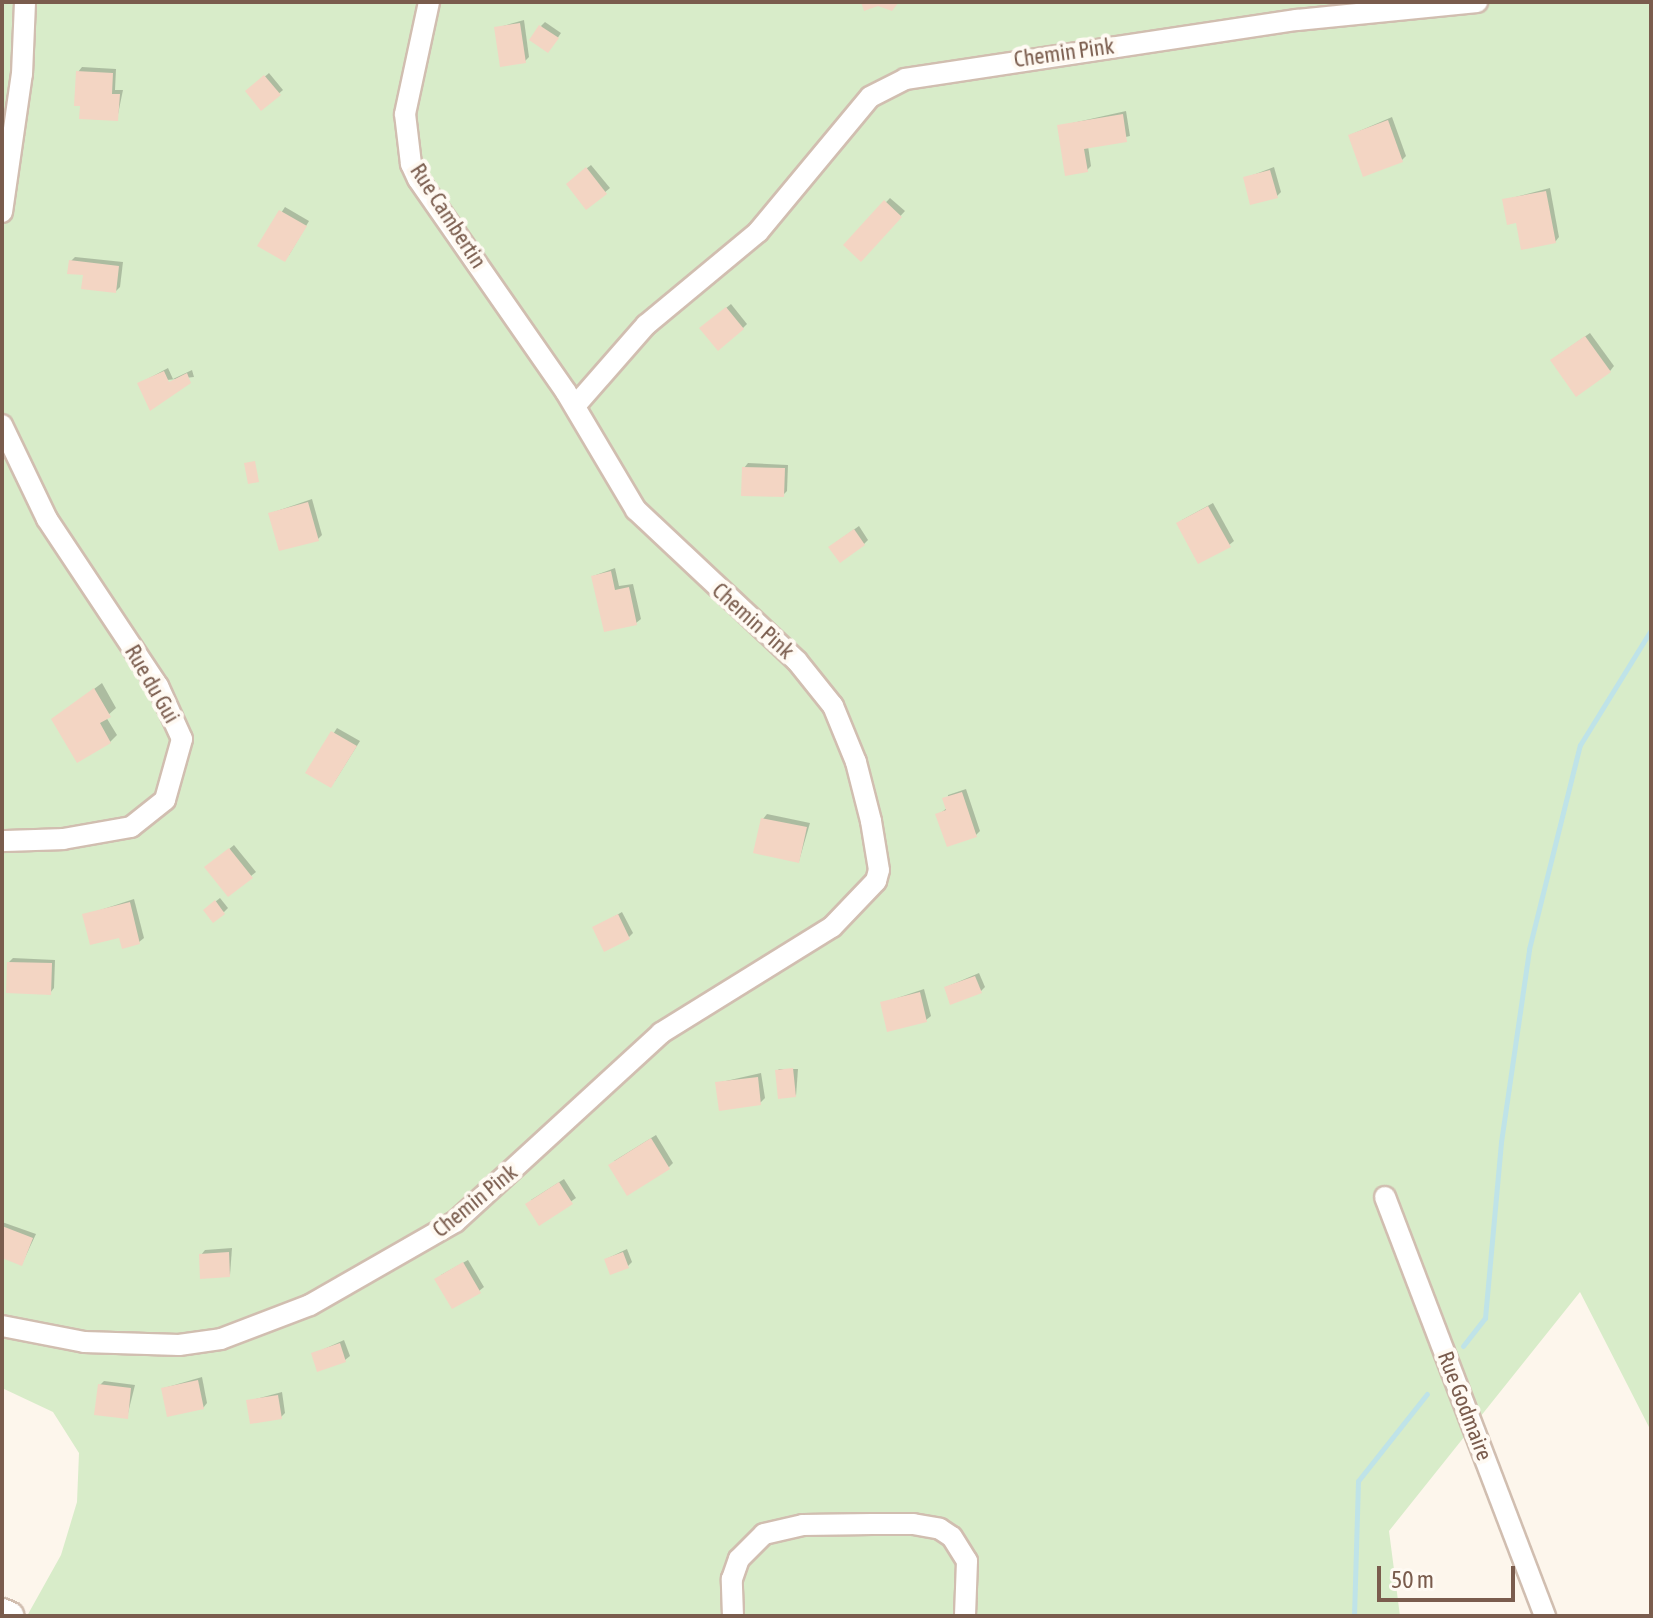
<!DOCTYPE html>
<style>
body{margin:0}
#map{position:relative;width:1653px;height:1618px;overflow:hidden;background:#fdf6ec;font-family:"Asap Condensed",sans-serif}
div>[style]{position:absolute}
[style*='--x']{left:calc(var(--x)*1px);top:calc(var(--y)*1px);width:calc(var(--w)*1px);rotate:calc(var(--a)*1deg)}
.green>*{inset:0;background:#d8ecc9}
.shadow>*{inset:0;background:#0003}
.stream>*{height:5px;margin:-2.5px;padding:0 2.5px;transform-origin:2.5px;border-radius:2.5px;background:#bfe3e8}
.building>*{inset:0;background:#f3d5c3}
.roads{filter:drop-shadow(2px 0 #d1beb0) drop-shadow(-2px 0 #d1beb0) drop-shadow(0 2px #d1beb0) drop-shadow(0 -2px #d1beb0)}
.street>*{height:20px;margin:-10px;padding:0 10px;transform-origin:10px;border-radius:10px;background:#fff}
.secondary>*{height:28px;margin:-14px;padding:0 14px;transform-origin:14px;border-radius:14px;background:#fff}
span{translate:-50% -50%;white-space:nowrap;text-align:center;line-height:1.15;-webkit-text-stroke:8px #fffaf3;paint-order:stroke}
.street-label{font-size:22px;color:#7a5c4d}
.frame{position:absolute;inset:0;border:4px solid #7a5c4d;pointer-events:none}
.scale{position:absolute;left:1377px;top:1566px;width:138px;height:36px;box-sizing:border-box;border:4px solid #7a5c4d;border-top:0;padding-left:10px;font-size:24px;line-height:28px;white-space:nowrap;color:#7a5c4d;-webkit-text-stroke:6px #fffaf3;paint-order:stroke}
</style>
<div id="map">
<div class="green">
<div style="clip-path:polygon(2px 2px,1651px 2px,1651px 1431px,1580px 1292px,1389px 1531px,1400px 1616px,27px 1616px,61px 1555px,77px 1502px,79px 1453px,53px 1412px,2px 1388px)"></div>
</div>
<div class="shadow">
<div style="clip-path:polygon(524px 20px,529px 57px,525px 61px,496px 28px)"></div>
<div style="clip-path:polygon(545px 22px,561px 33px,552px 46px,541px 26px)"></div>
<div style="clip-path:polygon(82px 67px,116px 69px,115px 90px,123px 90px,117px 119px,78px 72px)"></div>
<div style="clip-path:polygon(269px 73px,283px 90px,262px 108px,247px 92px)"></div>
<div style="clip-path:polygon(1126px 111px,1130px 136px,1088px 146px,1091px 166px,1087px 170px,1059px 126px)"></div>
<div style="clip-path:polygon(1392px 117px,1406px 156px,1402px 160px,1350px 135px)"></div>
<div style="clip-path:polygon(591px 165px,610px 188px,587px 207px,572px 180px)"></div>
<div style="clip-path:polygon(1274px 167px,1281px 192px,1277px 196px,1245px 178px)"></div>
<div style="clip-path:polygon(1550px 188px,1559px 237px,1555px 242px,1517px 221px,1504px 200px)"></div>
<div style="clip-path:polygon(890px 198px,905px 211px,861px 259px,846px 245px)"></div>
<div style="clip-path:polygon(285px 207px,309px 221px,289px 255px,260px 245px)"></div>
<div style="clip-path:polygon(75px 257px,123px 262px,120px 287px,116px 291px,85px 274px,71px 261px)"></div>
<div style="clip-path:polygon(731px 304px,747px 324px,743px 328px,706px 324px)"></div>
<div style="clip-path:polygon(1590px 333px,1614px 366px,1610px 371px,1557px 356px)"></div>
<div style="clip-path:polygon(168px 368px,173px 379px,192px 370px,194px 377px,140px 383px)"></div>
<div style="clip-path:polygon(748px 463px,788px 465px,787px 491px,783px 495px,744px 468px)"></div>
<div style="clip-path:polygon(312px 499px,322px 535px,318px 539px,271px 513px)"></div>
<div style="clip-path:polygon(1213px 503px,1234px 541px,1229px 545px,1182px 520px)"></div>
<div style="clip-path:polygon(859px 526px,868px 540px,864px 544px,835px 543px)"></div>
<div style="clip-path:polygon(615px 568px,619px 586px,633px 584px,641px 619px,636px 623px,593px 576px)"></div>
<div style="clip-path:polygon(102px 683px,116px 708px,106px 717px,117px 735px,110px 742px,54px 719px)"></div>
<div style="clip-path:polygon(337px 728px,360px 741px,335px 781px,308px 773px)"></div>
<div style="clip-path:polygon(966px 789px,980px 831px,976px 835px,938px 815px,947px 808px,948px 795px)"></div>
<div style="clip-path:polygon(767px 814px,810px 823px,799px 861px,763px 819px)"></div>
<div style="clip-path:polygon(234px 845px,256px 872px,251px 876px,211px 864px)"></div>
<div style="clip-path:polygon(220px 898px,228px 908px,224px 912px,210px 906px)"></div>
<div style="clip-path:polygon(134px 899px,144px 938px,139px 942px,85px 915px)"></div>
<div style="clip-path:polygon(622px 912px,633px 933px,629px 937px,594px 928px)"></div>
<div style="clip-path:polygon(13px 958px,55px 960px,54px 988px,50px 993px,8px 963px)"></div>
<div style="clip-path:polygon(979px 973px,985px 987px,981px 991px,946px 987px)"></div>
<div style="clip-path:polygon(924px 989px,931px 1016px,926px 1020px,882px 1003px)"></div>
<div style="clip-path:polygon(779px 1069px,798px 1069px,796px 1096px,777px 1071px)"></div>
<div style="clip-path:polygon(761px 1073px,765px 1098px,760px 1103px,717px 1083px)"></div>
<div style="clip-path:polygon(656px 1135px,673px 1163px,669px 1167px,614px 1161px)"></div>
<div style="clip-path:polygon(564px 1179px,576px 1198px,540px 1223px,531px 1200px)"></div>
<div style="clip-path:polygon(2px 1222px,36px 1234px,22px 1264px,2px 1256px)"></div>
<div style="clip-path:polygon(232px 1248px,230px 1275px,201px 1255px,205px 1250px)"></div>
<div style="clip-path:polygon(627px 1249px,632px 1262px,627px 1267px,606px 1259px)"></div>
<div style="clip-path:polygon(468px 1260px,484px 1287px,479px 1291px,441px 1275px)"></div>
<div style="clip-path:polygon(344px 1340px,350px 1356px,345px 1360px,313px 1354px)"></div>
<div style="clip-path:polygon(202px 1377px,207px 1403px,203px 1408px,164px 1388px)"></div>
<div style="clip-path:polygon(104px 1381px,135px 1385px,127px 1417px,100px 1385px)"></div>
<div style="clip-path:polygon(282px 1392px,285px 1413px,281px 1417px,248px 1401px)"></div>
</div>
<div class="stream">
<div style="--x:1463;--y:1346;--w:36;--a:-52"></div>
<div style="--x:1485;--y:1318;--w:177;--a:-84.8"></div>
<div style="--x:1501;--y:1142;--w:195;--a:-81.7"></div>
<div style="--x:1529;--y:949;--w:210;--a:-76"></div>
<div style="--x:1580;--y:745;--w:135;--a:-58.3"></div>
<div style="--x:1354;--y:1616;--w:135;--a:-88.3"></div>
<div style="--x:1358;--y:1481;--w:111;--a:-51.6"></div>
</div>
<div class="building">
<div style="clip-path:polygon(861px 2px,899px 2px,892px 11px,878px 6px,864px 11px)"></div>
<div style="clip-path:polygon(520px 23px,526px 63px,500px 67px,494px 27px)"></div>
<div style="clip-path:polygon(539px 25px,559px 38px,548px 53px,529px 40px)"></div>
<div style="clip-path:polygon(76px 71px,113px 73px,112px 94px,120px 94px,118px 121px,79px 119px,80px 106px,74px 106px)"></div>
<div style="clip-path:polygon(264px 75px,281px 95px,261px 111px,245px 91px)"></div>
<div style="clip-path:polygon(1123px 114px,1127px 142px,1084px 149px,1088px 172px,1065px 176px,1057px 125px)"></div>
<div style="clip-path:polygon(1388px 120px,1403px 162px,1363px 177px,1348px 135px)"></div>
<div style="clip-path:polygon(586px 167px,607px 194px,586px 210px,566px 184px)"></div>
<div style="clip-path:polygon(1270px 170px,1278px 198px,1250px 205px,1243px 177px)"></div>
<div style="clip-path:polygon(1546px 191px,1556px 243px,1521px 250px,1516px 223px,1507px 225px,1502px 199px)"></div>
<div style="clip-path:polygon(884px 200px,902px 217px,861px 262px,843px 245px)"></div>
<div style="clip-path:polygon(279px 210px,307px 226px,285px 262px,257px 246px)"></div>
<div style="clip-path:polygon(69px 260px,119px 266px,116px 293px,81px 289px,83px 275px,67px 274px)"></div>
<div style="clip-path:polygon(726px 307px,744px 329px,718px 351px,699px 328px)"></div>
<div style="clip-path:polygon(1585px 336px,1611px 372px,1576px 397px,1550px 360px)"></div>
<div style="clip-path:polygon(164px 371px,169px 382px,187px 373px,191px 383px,150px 411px,137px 383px)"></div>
<div style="clip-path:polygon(255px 461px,259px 482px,248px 484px,244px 463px)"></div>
<div style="clip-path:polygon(742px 467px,785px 468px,784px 497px,741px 496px)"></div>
<div style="clip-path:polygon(308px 502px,319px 541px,279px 551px,268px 513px)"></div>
<div style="clip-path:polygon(1208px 506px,1231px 547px,1198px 564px,1176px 523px)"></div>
<div style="clip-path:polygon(854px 529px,865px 545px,840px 563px,828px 547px)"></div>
<div style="clip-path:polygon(611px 571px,615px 590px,629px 587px,637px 625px,604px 632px,591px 576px)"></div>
<div style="clip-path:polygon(94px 688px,111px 717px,100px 723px,111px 743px,77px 763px,51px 719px)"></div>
<div style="clip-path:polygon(331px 731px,357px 746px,331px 788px,305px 773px)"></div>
<div style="clip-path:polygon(962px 792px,977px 837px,947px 847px,935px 814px,946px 810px,942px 798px)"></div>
<div style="clip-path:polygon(761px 818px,807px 827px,799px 863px,753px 853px)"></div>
<div style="clip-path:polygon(229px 848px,253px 878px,228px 897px,204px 867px)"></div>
<div style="clip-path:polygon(215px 900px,225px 914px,213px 923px,203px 910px)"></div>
<div style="clip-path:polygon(130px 902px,140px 944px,122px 949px,119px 938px,90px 945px,82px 914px)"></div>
<div style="clip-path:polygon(618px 914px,630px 939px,604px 952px,592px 927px)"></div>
<div style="clip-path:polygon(7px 962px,52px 963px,51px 995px,6px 993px)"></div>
<div style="clip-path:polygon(975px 976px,982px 993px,950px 1005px,944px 987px)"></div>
<div style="clip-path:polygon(920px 992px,927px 1022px,887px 1032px,880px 1002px)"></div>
<div style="clip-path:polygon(793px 1068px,796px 1097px,778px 1099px,775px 1070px)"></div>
<div style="clip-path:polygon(758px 1077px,761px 1105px,719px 1111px,715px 1082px)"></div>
<div style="clip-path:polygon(651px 1138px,670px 1169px,627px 1196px,608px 1165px)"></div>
<div style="clip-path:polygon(559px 1182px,573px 1204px,539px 1226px,525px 1204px)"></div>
<div style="clip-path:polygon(2px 1226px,33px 1238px,22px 1266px,2px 1258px)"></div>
<div style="clip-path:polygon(229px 1252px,230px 1277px,200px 1279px,199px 1254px)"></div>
<div style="clip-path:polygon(623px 1252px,629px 1268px,610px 1275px,604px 1259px)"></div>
<div style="clip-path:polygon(463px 1262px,481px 1293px,452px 1309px,434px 1279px)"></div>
<div style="clip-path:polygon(340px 1343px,346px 1362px,317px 1372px,311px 1353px)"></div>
<div style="clip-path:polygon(198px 1380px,204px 1409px,167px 1417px,161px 1388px)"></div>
<div style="clip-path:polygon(98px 1384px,131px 1388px,128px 1419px,94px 1415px)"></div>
<div style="clip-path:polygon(278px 1395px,282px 1419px,250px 1424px,246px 1400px)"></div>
</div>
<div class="roads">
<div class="street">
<div style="--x:2;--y:212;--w:139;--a:-81.8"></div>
<div style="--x:22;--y:74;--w:72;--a:-87.6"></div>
<div style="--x:575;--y:406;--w:108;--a:-48.8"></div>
<div style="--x:646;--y:325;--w:146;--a:-39.7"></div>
<div style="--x:758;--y:232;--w:175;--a:-50.3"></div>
<div style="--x:870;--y:97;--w:39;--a:-27"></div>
<div style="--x:905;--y:79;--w:396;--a:-8.6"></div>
<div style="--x:1297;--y:20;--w:181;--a:-5.7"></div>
<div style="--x:2;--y:425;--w:104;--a:64.4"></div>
<div style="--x:47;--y:519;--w:201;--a:56.4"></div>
<div style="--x:158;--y:686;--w:58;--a:65.6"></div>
<div style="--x:182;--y:739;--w:63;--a:105.6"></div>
<div style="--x:165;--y:800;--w:43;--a:141.5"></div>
<div style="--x:131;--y:827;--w:69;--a:170"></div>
<div style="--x:63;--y:839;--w:61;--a:178.1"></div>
<div style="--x:1385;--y:1197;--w:449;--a:69.1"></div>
<div style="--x:2;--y:1326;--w:84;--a:11"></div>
<div style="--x:84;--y:1342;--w:95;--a:1.8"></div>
<div style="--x:179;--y:1345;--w:42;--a:-8.1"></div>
<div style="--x:221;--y:1339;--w:95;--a:-20.9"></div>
<div style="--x:310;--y:1305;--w:167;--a:-29.8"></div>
<div style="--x:455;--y:1222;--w:280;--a:-42.5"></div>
<div style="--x:661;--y:1033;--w:201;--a:-31.8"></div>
<div style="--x:832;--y:927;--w:64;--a:-46.3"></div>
<div style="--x:876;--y:881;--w:11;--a:-75"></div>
<div style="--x:879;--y:870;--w:50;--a:-99.3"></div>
<div style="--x:871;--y:821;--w:61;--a:-104.3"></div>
<div style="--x:856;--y:762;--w:61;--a:-112.3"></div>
<div style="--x:833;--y:706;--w:58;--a:-128.7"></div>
<div style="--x:797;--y:661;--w:221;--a:-136.8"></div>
<div style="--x:636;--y:510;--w:137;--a:-120.7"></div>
<div style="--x:566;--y:392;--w:259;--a:-124.8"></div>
<div style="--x:418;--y:179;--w:17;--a:-115"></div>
<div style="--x:411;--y:164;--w:50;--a:-96.8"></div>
<div style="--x:405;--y:114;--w:115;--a:-77.9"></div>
<div style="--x:733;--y:1616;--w:37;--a:-92"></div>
<div style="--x:732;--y:1579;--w:21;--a:-71"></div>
<div style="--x:739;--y:1559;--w:35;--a:-45"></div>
<div style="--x:764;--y:1534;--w:40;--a:-13"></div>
<div style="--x:803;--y:1525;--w:69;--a:-0.8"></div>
<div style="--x:872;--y:1524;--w:41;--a:0"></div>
<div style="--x:913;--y:1524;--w:27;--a:10"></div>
<div style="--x:940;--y:1529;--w:14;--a:34"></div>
<div style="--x:952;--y:1537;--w:28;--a:58"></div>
<div style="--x:967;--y:1561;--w:55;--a:92.1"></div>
</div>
<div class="secondary">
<div style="--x:2;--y:1613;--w:8;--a:23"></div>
</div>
</div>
<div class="street-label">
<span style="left:1064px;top:53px;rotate:-8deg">Chemin Pink</span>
<span style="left:448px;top:216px;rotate:57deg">Rue Cambertin</span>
<span style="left:753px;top:621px;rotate:42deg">Chemin Pink</span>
<span style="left:152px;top:684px;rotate:60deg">Rue du Gui</span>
<span style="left:475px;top:1201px;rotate:-39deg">Chemin Pink</span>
<span style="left:1465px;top:1406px;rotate:69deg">Rue Godmaire</span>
</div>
<div class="frame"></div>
<div class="scale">50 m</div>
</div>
